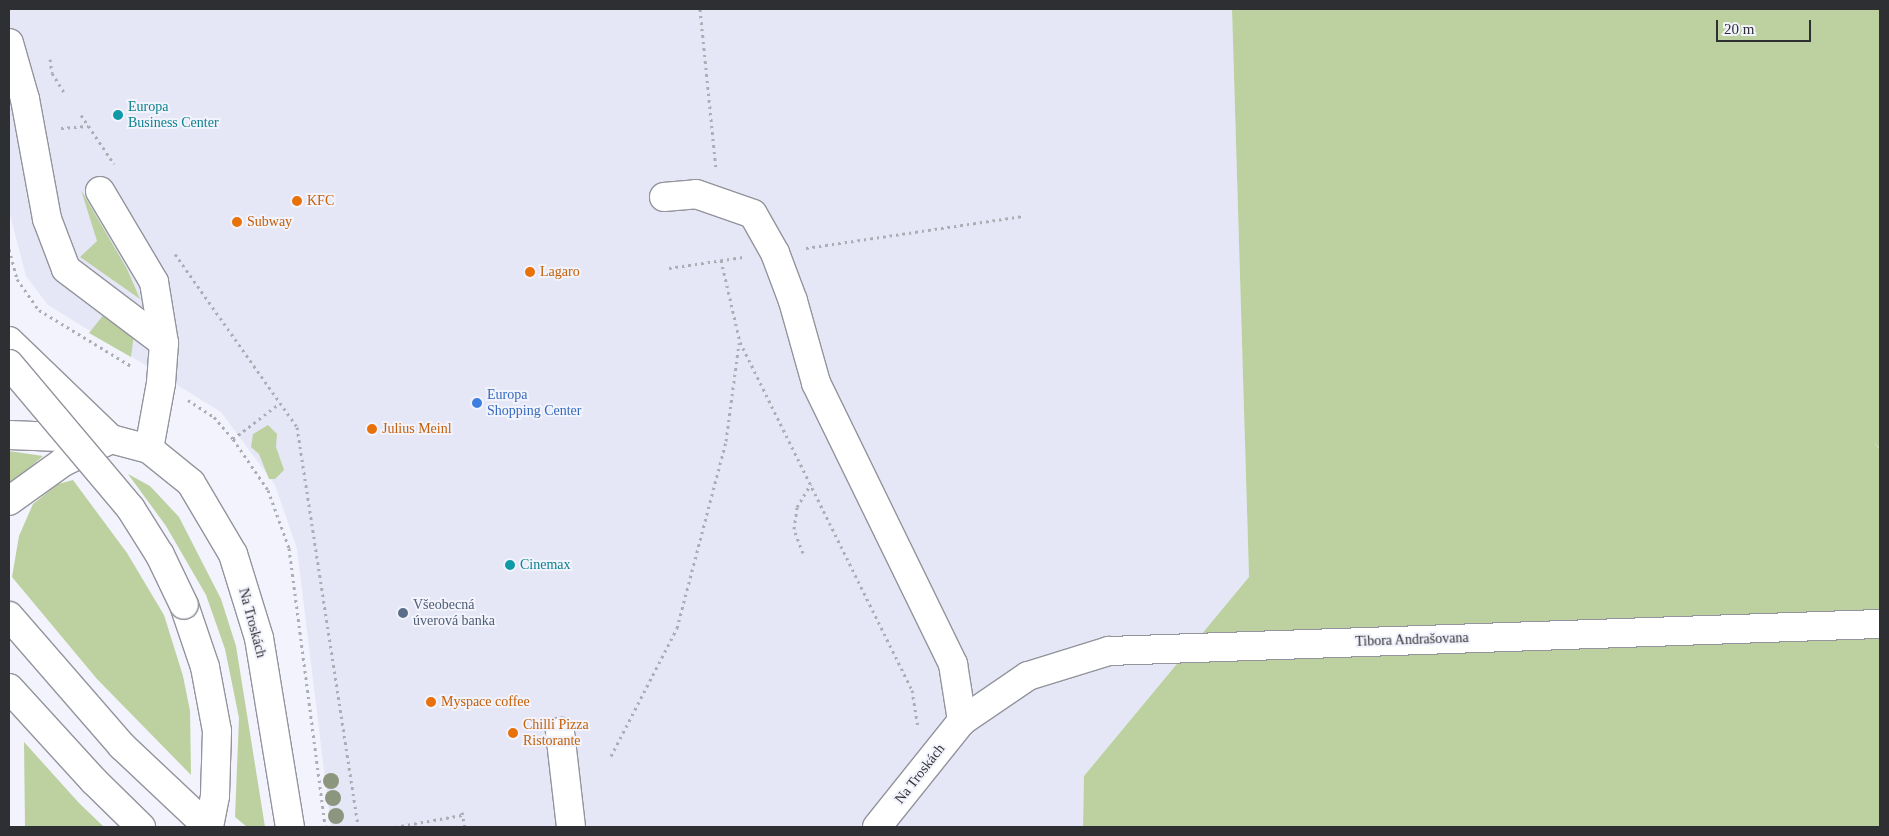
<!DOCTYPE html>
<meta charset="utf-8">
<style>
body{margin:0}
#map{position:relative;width:1889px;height:836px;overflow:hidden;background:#f2f3fc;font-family:"Times New Roman",serif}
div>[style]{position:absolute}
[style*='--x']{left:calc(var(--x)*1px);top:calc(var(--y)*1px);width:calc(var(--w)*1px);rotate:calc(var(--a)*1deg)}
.built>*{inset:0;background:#e5e7f7}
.green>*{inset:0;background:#bcd19f}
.path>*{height:3px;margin-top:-1.5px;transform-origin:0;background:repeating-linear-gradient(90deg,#adaeb5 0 2.5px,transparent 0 6.5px)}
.roads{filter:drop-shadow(1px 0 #93949c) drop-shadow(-1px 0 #93949c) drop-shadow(0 1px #93949c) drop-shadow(0 -1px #93949c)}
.minor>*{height:28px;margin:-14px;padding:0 14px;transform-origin:14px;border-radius:14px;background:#fff}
.highway>*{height:28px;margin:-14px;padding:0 14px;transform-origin:14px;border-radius:14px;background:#fff}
.bridges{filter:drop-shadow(1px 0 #93949c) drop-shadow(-1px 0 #93949c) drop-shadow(0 1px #93949c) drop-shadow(0 -1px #93949c)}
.highway-bridge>*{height:28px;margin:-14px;padding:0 14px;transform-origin:14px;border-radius:14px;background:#fff}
.trees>*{width:16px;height:16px;margin:-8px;border-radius:50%;background:#8c967e}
.dots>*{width:14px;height:14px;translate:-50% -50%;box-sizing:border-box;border:2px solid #f2f3fc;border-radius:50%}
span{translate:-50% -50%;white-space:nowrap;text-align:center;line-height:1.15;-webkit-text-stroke:4px #f2f3fc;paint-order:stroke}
.culture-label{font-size:14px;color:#0d838f}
.left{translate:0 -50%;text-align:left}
.food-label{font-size:14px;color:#c56008}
.shop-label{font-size:14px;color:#366cbe}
.service-label{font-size:14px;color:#4e5e75}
.street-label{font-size:14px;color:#2e2f32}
.frame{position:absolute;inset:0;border:10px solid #2e2f32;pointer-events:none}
.scale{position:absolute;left:1716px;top:20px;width:95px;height:22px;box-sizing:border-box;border:2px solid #2e2f32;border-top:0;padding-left:6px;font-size:15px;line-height:18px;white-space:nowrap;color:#2e2f32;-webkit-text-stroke:4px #f2f3fc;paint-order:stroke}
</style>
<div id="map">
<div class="built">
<div style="clip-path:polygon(9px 9px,1232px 9px,1249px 577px,1084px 776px,1083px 827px,331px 827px,297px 549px,275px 485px,221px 412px,48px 305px,26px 276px,9px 211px)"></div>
</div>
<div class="green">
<div style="clip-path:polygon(1232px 9px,1880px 9px,1880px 449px,1873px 441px,1880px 450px,1880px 827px,1083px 827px,1084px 776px,1249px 577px)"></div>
<div style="clip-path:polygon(81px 190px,127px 269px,140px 299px,80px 257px,97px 241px)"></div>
<div style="clip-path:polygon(105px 313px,134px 334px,131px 357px,89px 333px)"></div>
<div style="clip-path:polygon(268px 425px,277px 434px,276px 447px,284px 470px,275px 479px,269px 479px,259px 454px,251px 447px,253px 434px)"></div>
<div style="clip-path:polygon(9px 451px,43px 456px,9px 486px)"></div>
<div style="clip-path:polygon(128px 474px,150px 486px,179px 517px,221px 599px,236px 646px,265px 827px,247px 827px,235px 817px,239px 718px,225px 649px,206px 595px,166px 526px)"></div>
<div style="clip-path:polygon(73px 480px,127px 553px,164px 615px,183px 676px,190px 711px,191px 775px,97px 679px,12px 577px,19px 536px,33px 504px,58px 484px)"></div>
<div style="clip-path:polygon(24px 742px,79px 803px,104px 827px,25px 827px)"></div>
</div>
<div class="path">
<div style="--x:700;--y:9;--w:162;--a:84.3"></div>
<div style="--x:50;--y:59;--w:14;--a:82"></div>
<div style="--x:52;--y:73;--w:22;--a:58"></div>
<div style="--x:81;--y:115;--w:59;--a:56"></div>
<div style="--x:61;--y:128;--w:27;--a:-4"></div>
<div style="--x:806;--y:248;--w:219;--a:-8.4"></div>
<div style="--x:9;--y:249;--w:31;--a:75"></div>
<div style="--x:17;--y:279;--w:38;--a:55"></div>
<div style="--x:39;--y:310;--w:108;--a:31.3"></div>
<div style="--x:175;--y:254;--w:212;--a:54.8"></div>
<div style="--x:297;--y:427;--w:405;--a:81.3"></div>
<div style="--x:721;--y:260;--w:84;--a:77"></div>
<div style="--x:740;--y:342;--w:388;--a:63.7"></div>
<div style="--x:912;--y:690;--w:36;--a:81"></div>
<div style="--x:669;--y:268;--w:75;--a:-8.5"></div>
<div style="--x:188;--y:400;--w:31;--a:33"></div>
<div style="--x:214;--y:417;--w:29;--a:49"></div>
<div style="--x:233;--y:439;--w:62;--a:55.5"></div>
<div style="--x:268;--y:490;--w:62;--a:70.1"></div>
<div style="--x:289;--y:548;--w:281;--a:82.6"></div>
<div style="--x:233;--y:439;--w:59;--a:-37.5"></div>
<div style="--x:803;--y:553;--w:26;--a:-111"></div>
<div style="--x:794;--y:529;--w:22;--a:-82"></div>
<div style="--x:797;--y:507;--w:27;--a:-59"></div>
<div style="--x:611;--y:756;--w:144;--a:-62.7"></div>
<div style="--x:677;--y:628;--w:193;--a:-75.3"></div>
<div style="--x:726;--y:441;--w:99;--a:-82.4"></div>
<div style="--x:462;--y:812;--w:15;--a:79"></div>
<div style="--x:395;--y:827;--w:68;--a:-10.2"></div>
</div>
<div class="roads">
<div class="minor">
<div style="--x:9;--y:43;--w:58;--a:74.1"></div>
<div style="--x:25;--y:99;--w:122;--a:79.6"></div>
<div style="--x:47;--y:219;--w:53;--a:69.2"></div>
<div style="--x:66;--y:269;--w:123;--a:37.1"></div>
<div style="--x:100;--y:191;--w:106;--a:59.3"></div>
<div style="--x:154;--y:282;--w:62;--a:80.7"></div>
<div style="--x:164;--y:343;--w:40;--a:94.3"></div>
<div style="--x:161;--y:383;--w:67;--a:100.3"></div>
<div style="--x:664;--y:197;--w:32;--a:-5"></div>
<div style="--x:696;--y:194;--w:60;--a:19.3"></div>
<div style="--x:753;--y:214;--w:45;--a:60.6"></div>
<div style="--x:775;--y:253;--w:51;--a:69.4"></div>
<div style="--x:793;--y:301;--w:85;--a:74.3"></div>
<div style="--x:816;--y:383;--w:313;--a:64"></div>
<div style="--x:953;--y:664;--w:58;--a:81"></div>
<div style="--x:9;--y:341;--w:141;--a:43.9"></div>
<div style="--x:9;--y:435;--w:102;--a:2.2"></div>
<div style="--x:111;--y:439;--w:39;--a:15"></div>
<div style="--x:149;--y:449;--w:54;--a:39"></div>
<div style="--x:191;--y:483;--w:82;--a:59.4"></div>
<div style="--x:233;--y:554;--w:88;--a:72.8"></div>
<div style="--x:259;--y:638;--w:192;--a:80.7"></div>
<div style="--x:9;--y:501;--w:67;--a:-35.8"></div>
<div style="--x:63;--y:462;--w:47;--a:-25.5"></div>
<div style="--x:560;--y:732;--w:96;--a:83.4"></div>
<div style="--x:877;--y:827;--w:136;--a:-51.3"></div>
<div style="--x:962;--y:721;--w:80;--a:-34.3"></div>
<div style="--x:1028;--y:676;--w:85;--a:-17.2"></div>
<div style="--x:1109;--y:651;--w:771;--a:-2.01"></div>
</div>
<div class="highway">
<div style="--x:184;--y:605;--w:65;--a:71.3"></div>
<div style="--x:205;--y:667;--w:65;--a:79.4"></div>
<div style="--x:217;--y:731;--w:65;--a:91.8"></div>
<div style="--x:215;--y:796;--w:32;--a:101"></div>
<div style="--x:9;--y:616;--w:172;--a:49"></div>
<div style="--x:122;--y:746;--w:118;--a:43.3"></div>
<div style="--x:9;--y:688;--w:126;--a:47.6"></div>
<div style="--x:94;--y:781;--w:66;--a:44.4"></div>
</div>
</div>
<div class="bridges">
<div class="highway-bridge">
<div style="--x:9;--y:364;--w:189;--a:49.9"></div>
<div style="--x:131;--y:509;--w:54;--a:57.8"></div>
<div style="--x:160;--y:555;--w:55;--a:64.4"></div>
</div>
</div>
<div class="trees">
<div style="left:331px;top:781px"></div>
<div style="left:333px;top:798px"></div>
<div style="left:336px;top:816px"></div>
</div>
<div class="dots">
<div style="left:118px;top:115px;background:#0f9aa8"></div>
<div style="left:297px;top:201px;background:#e8710a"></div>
<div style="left:237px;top:222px;background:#e8710a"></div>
<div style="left:530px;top:272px;background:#e8710a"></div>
<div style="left:477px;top:403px;background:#3f7fe0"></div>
<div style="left:372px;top:429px;background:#e8710a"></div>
<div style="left:510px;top:565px;background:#0f9aa8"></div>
<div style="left:403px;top:613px;background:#5c6f8a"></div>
<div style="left:431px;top:702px;background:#e8710a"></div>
<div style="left:513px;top:733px;background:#e8710a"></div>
</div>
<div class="culture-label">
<span class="left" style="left:128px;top:115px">Europa<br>Business Center</span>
<span class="left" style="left:520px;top:565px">Cinemax</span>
</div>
<div class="food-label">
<span class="left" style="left:307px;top:201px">KFC</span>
<span class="left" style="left:247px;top:222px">Subway</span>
<span class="left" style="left:540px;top:272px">Lagaro</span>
<span class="left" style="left:382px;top:429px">Julius Meinl</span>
<span class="left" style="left:441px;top:702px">Myspace coffee</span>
<span class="left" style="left:523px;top:733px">Chilli Pizza<br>Ristorante</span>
</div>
<div class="shop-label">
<span class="left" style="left:487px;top:403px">Europa<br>Shopping Center</span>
</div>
<div class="service-label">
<span class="left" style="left:413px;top:613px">Všeobecná<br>úverová banka</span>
</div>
<div class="street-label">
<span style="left:252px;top:623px;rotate:75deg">Na Troskách</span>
<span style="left:1412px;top:640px;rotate:-2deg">Tibora Andrašovana</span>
<span style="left:920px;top:774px;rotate:-52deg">Na Troskách</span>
</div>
<div class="frame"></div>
<div class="scale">20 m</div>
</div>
